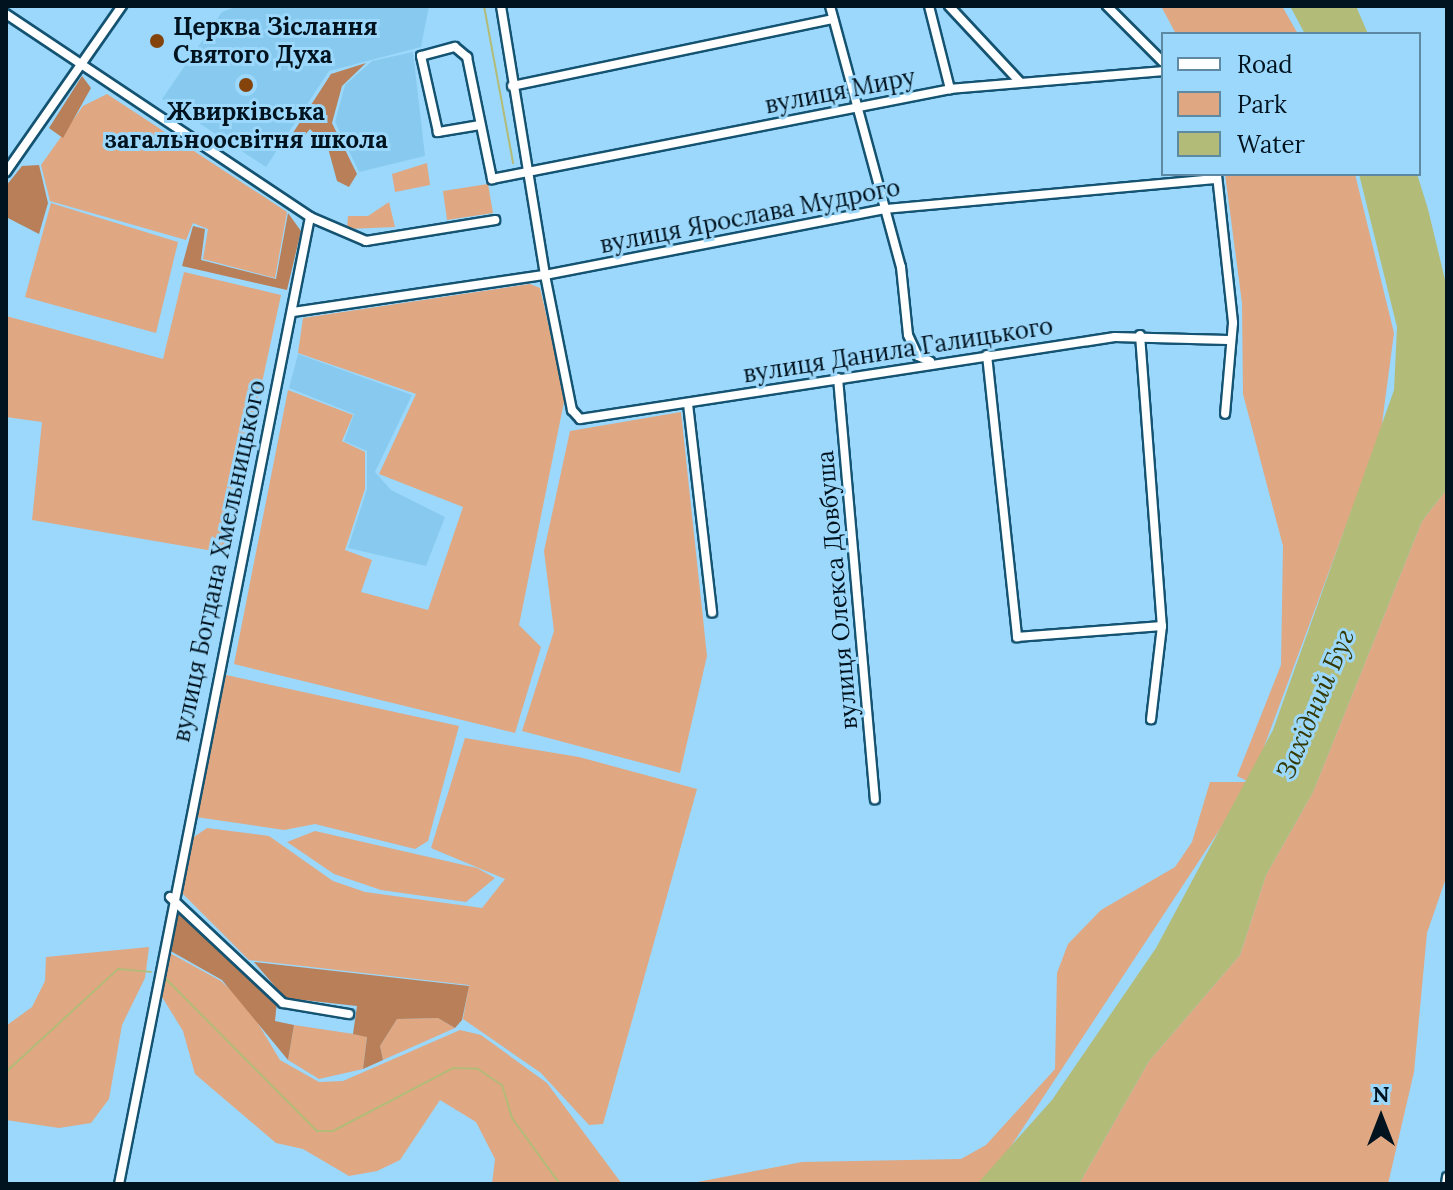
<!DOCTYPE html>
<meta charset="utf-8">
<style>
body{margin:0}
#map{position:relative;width:1453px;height:1190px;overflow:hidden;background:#9cd8fb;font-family:Lora,serif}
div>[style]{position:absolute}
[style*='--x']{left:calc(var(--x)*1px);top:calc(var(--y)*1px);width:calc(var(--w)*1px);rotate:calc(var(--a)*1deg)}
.built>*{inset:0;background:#88caef}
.green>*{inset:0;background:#dfa782}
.forest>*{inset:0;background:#b87f58}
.water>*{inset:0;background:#b3bb78}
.stream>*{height:2px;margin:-1px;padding:0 1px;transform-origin:1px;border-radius:1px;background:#b3bb78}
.roads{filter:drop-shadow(2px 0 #145371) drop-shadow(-2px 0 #145371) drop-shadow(0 2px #145371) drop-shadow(0 -2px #145371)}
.minor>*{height:8px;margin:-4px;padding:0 4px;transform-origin:4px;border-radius:4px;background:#fff}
.dots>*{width:22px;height:22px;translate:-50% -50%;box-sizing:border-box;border:4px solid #9cd8fb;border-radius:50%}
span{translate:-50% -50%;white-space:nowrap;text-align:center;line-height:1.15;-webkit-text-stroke:6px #9cd8fb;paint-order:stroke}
.poi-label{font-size:24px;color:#00131f;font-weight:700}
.left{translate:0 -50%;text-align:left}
.street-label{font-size:24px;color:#00131f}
.water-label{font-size:26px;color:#353903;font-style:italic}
.frame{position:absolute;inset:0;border:8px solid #00131f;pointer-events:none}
.legend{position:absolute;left:1161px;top:32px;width:260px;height:144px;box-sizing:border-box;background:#9cd8fb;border:2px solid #5e89a3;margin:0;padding:10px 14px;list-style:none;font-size:24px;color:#00131f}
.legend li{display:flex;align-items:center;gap:16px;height:40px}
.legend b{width:40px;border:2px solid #5e89a3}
.north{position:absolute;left:1341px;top:1078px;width:80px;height:80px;-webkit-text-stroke:6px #9cd8fb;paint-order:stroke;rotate:0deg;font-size:22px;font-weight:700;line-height:32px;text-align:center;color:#00131f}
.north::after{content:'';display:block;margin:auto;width:28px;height:36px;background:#00131f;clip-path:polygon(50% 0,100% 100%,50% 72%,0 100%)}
</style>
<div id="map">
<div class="built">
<div style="clip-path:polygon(238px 6px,429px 6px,421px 47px,329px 71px,266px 167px,162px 99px,222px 12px)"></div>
<div style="clip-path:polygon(413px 52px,425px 156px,359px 172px,335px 122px,345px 85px,372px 61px)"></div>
<div style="clip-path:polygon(298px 354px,412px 395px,375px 472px,391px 490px,445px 517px,426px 566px,348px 548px,367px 489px,367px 451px,344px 441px,354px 414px,289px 388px)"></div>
</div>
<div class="green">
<div style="clip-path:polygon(1161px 6px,1282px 6px,1298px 34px,1176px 34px)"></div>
<div style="clip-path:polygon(107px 94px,287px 212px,275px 278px,203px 259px,208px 229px,193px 223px,186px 240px,50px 201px,41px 165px,83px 106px)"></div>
<div style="clip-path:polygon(427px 163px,430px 185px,395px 192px,392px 174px)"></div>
<div style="clip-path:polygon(1225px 174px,1355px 174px,1394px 333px,1381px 431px,1251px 782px,986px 1184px,687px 1184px,802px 1162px,961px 1159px,986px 1145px,1055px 1069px,1057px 973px,1068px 944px,1101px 910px,1175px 867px,1192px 842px,1210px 782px,1249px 782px,1237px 776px,1281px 665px,1283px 546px,1243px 394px,1242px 303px)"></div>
<div style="clip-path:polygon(488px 184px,493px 213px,447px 220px,443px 191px)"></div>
<div style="clip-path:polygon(389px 202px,395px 227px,347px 229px,348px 216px,368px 216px)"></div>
<div style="clip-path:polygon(51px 203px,178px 242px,156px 333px,25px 297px)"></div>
<div style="clip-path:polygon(184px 272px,281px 295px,225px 553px,32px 520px,42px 422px,6px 417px,6px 316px,163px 359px)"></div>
<div style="clip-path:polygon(530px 284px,540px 288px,565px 397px,519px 625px,541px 647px,515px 733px,234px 664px,288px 390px,353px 415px,342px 441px,365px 452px,365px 489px,345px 550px,372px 560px,361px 592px,428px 610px,463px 507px,379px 474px,416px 394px,298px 353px,303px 318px)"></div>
<div style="clip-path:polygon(681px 412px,707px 656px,680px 773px,522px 731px,554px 631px,544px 551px,570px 431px)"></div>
<div style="clip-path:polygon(1447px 489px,1447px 875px,1427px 933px,1414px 1072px,1388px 1184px,1079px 1184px,1149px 1061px,1240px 955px,1266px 875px,1313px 792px,1422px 521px)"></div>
<div style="clip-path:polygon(226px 675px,459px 726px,428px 841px,415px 849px,315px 824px,284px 830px,196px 817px)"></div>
<div style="clip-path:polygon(465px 738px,579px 757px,697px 789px,603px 1124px,589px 1125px,541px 1073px,463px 1019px,469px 985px,249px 960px,180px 891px,188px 841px,207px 828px,269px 836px,333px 881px,365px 892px,482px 908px,505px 879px,431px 848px)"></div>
<div style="clip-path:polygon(315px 831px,477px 868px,495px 878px,466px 902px,381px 890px,334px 874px,287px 842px)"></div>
<div style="clip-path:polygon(149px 947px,145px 978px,122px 1025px,109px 1099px,91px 1123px,59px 1128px,6px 1120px,6px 1026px,32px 1007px,45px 981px,46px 957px)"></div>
<div style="clip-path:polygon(166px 951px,221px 981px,247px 1005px,280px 1060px,319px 1082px,343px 1081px,460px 1030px,481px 1035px,547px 1083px,622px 1184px,492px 1184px,495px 1159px,476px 1122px,440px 1100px,400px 1160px,377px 1171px,349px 1176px,303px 1149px,276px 1143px,195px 1074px,183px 1031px,159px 992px)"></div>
<div style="clip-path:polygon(438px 1018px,455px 1028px,383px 1060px,380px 1046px,397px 1019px)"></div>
<div style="clip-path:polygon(294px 1025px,367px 1036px,363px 1069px,319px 1079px,288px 1060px)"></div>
</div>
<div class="forest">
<div style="clip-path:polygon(366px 63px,342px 86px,332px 123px,357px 174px,349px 187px,337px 181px,328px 148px,310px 129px,299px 142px,289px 139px,331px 74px)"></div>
<div style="clip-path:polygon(82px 76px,91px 88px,63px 138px,49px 128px)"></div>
<div style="clip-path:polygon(39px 165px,48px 203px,39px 234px,6px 217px,6px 186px,22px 166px)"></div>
<div style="clip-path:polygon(288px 213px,301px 231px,287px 290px,182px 266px,193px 226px,205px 229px,201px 260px,276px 279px)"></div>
<div style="clip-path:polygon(173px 911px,182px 911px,277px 1001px,275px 1021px,294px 1025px,288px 1060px,222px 980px,167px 949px)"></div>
<div style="clip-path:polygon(254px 962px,469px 986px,462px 1020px,455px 1028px,438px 1018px,397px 1019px,380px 1046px,383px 1060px,363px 1069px,367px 1037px,353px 1034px,357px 1006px,285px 998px)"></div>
</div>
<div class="water">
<div style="clip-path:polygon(1290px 6px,1356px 6px,1368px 34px,1305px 34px)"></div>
<div style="clip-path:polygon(1359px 174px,1417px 174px,1428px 209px,1447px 288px,1447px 489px,1422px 521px,1313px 792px,1266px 875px,1240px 955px,1149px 1061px,1079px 1184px,977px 1184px,1052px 1100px,1156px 948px,1273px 730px,1394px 390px,1397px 327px)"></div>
</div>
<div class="stream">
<div style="--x:484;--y:6;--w:160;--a:79.5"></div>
<div style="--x:165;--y:978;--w:216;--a:45.2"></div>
<div style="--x:317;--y:1131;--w:16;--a:0"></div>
<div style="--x:333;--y:1131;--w:136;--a:-27.7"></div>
<div style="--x:453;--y:1068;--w:25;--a:2"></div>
<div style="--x:478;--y:1069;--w:29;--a:34"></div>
<div style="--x:502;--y:1085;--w:34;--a:73"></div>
<div style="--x:512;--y:1118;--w:82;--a:54"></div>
<div style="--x:6;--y:1072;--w:152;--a:-42.6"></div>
<div style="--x:118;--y:969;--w:33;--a:5"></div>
</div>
<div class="roads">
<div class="minor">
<div style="--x:501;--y:6;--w:273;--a:80.7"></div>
<div style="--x:545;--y:275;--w:138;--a:78.7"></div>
<div style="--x:572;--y:410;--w:12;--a:48"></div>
<div style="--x:580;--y:419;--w:541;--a:-8.71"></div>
<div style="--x:1115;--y:337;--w:113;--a:1.5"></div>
<div style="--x:830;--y:6;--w:270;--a:74.8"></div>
<div style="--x:901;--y:267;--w:68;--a:84.1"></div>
<div style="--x:908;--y:335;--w:23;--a:65"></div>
<div style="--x:918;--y:356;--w:13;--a:23"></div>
<div style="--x:929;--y:6;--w:86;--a:75.8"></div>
<div style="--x:949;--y:6;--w:103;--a:47"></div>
<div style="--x:1107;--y:6;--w:79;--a:45"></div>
<div style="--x:6;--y:14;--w:366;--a:33.7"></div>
<div style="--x:310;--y:217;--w:986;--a:101.17"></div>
<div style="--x:512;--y:86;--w:328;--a:-11.8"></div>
<div style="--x:480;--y:125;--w:43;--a:170.5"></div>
<div style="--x:438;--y:132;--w:78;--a:-102.6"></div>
<div style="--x:421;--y:56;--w:35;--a:-15"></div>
<div style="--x:455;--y:47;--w:16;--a:40"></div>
<div style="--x:467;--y:57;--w:125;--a:78.4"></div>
<div style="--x:492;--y:179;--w:467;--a:-11.1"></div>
<div style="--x:950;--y:89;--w:214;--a:-4.8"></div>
<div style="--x:6;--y:172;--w:203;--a:-55.1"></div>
<div style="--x:1217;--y:175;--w:149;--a:83.8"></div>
<div style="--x:1233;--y:323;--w:91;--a:95"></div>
<div style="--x:310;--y:217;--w:61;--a:23.2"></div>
<div style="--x:366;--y:241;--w:131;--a:-9.2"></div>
<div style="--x:293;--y:312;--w:255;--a:-8.4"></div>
<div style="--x:545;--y:275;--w:346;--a:-11"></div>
<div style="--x:885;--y:209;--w:333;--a:-5.2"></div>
<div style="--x:1140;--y:335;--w:292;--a:85.7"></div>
<div style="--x:1162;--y:626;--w:94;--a:96.7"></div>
<div style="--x:987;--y:355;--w:284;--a:83.9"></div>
<div style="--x:1017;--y:637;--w:145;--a:-4.3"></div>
<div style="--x:838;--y:378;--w:423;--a:85"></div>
<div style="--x:688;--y:404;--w:210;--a:83.4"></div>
<div style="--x:170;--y:897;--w:155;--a:43.2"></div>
<div style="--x:283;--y:1003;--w:67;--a:9.5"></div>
<div style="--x:1446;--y:1184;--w:7;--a:-82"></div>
</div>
</div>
<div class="dots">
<div style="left:157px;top:41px;background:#83430b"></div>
<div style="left:246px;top:85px;background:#83430b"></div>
</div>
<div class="poi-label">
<span class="left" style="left:173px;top:41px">Церква Зіслання<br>Святого Духа</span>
<span style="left:246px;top:126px">Жвирківська<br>загальноосвітня школа</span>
</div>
<div class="street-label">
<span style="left:840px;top:91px;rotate:-11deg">вулиця Миру</span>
<span style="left:750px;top:216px;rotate:-11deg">вулиця Ярослава Мудрого</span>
<span style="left:898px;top:350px;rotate:-9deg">вулиця Данила Галицького</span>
<span style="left:219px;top:561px;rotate:-78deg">вулиця Богдана Хмельницького</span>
<span style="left:837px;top:590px;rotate:-95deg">вулиця Олекса Довбуша</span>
</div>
<div class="water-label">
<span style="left:1315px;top:704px;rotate:-67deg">Західний Буг</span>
</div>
<div class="frame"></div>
<ul class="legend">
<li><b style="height:10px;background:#fff"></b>Road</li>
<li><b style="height:22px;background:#dfa782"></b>Park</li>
<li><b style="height:22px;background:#b3bb78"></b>Water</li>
</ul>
<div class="north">N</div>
</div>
